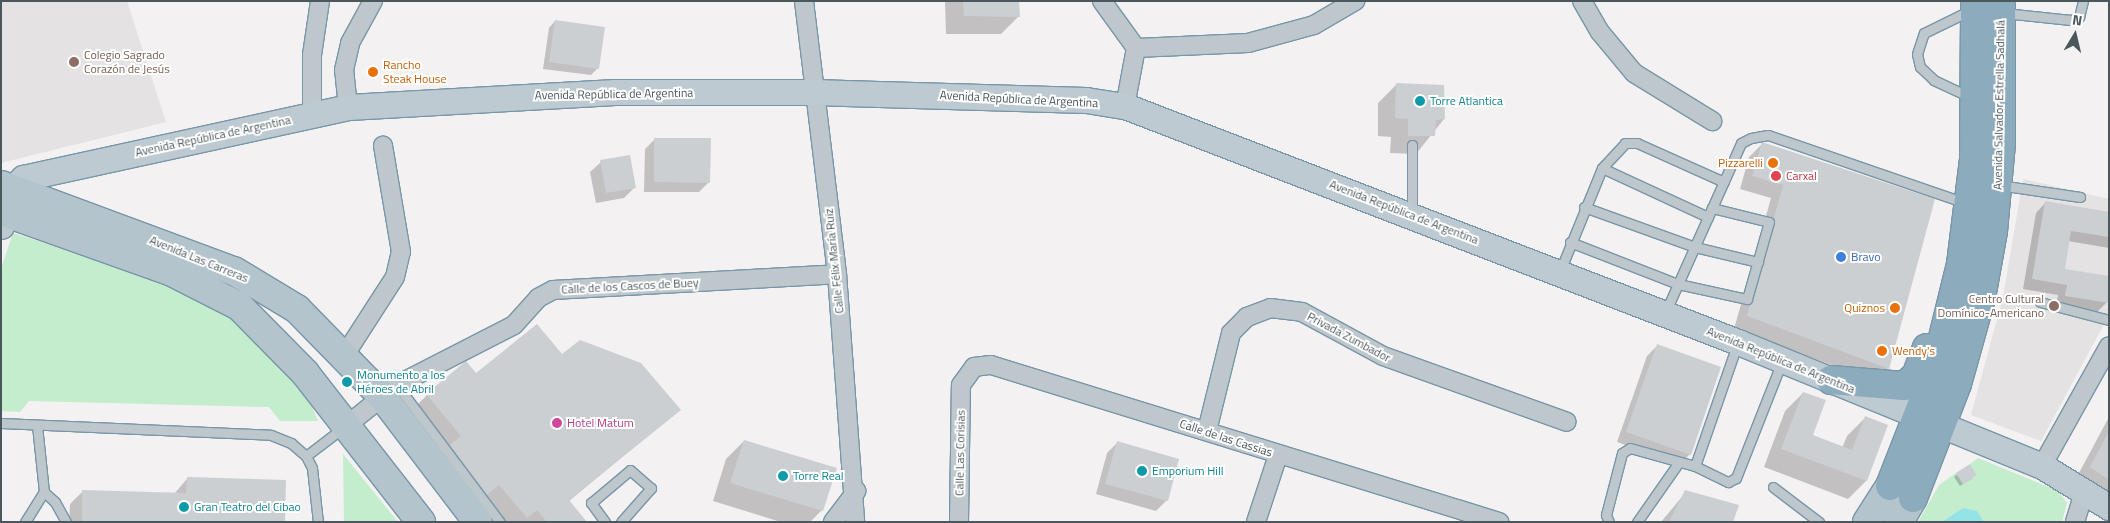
<!DOCTYPE html>
<meta charset="utf-8">
<style>
body{margin:0}
#map{position:relative;width:2110px;height:523px;overflow:hidden;background:#f3f1f1;font-family:"Titillium Web",sans-serif}
div>[style]{position:absolute}
[style*='--x']{left:calc(var(--x)*1px);top:calc(var(--y)*1px);width:calc(var(--w)*1px);rotate:calc(var(--a)*1deg)}
.education>*{inset:0;background:#e4e2e3}
.green>*{inset:0;background:#c3edcd}
.water>*{inset:0;background:#93e3e7}
.shadow>*{inset:0;background:#0003}
.building>*{inset:0;background:#cbcfd2}
.roads{filter:drop-shadow(1px 0 #7896a8) drop-shadow(-1px 0 #7896a8) drop-shadow(0 1px #7896a8) drop-shadow(0 -1px #7896a8)}
.lane>*{height:9px;margin:-4.5px;padding:0 4.5px;transform-origin:4.5px;border-radius:4.5px;background:#bec7cc}
.street>*{height:18px;margin:-9px;padding:0 9px;transform-origin:9px;border-radius:9px;background:#bec7cc}
.secondary>*{height:25px;margin:-12.5px;padding:0 12.5px;transform-origin:12.5px;border-radius:12.5px;background:#becad1}
.primary>*{height:28px;margin:-14px;padding:0 14px;transform-origin:14px;border-radius:14px;background:#b3c4cd}
.highway>*{height:28px;margin:-14px;padding:0 14px;transform-origin:14px;border-radius:14px;background:#8cabbc}
.dots>*{width:14px;height:14px;translate:-50% -50%;box-sizing:border-box;border:2px solid #fff;border-radius:50%}
span{translate:-50% -50%;white-space:nowrap;text-align:center;line-height:1.15;-webkit-text-stroke:4px #fff;paint-order:stroke}
.education-label{font-size:12px;color:#785e54}
.left{translate:0 -50%;text-align:left}
.right{translate:-100% -50%;text-align:right}
.food-label{font-size:12px;color:#c56008}
.street-label{font-size:12px;color:#4a575d}
.culture-label{font-size:12px;color:#0d838f}
.health-label{font-size:12px;color:#be3a42}
.shop-label{font-size:12px;color:#366cbe}
.hotel-label{font-size:12px;color:#b23c85}
.frame{position:absolute;inset:0;border:2px solid #4a575d;pointer-events:none}
.north{position:absolute;left:2050px;top:10px;width:50px;height:50px;-webkit-text-stroke:4px #fff;paint-order:stroke;rotate:9deg;font-size:14px;font-weight:700;line-height:20px;text-align:center;color:#4a575d}
.north::after{content:'';display:block;margin:auto;width:18px;height:22px;background:#4a575d;clip-path:polygon(50% 0,100% 100%,50% 72%,0 100%)}
</style>
<div id="map">
<div class="education">
<div style="clip-path:polygon(1px 1px,127px 1px,166px 122px,1px 163px)"></div>
<div style="clip-path:polygon(2023px 179px,2109px 199px,2109px 315px,2041px 441px,1971px 415px,2003px 297px)"></div>
</div>
<div class="green">
<div style="clip-path:polygon(13px 233px,170px 283px,218px 308px,253px 333px,310px 402px,318px 421px,280px 421px,269px 407px,29px 401px,20px 412px,1px 411px,1px 269px)"></div>
<div style="clip-path:polygon(343px 454px,398px 522px,344px 522px)"></div>
<div style="clip-path:polygon(1978px 458px,2058px 491px,2067px 503px,2062px 522px,1984px 522px,1963px 508px,1942px 522px,1918px 522px,1939px 485px,1956px 473px,1963px 484px,1977px 475px,1970px 464px)"></div>
</div>
<div class="water">
<div style="clip-path:polygon(1963px 508px,1977px 511px,1984px 522px,1942px 522px)"></div>
</div>
<div class="shadow">
<div style="clip-path:polygon(945px 1px,1018px 1px,1019px 16px,1001px 34px,946px 34px)"></div>
<div style="clip-path:polygon(555px 21px,598px 68px,591px 75px,543px 69px,549px 28px)"></div>
<div style="clip-path:polygon(1396px 85px,1444px 119px,1416px 154px,1390px 153px,1391px 137px,1378px 136px,1378px 103px)"></div>
<div style="clip-path:polygon(655px 139px,709px 182px,699px 192px,644px 192px,645px 149px)"></div>
<div style="clip-path:polygon(1762px 144px,1933px 200px,1888px 368px,1875px 381px,1734px 329px,1771px 198px,1740px 189px,1749px 157px)"></div>
<div style="clip-path:polygon(601px 162px,634px 188px,624px 198px,596px 203px,590px 172px)"></div>
<div style="clip-path:polygon(2046px 202px,2109px 213px,2109px 248px,2068px 241px,2063px 270px,2107px 302px,2097px 312px,2056px 305px,2058px 295px,2023px 289px,2036px 213px)"></div>
<div style="clip-path:polygon(1657px 346px,1690px 454px,1680px 464px,1617px 442px,1647px 356px)"></div>
<div style="clip-path:polygon(562px 356px,679px 410px,569px 501px,586px 522px,506px 522px,414px 408px,427px 395px,476px 375px)"></div>
<div style="clip-path:polygon(1803px 393px,1811px 436px,1842px 448px,1847px 436px,1865px 418px,1866px 481px,1848px 499px,1764px 467px,1785px 411px)"></div>
<div style="clip-path:polygon(2109px 417px,2109px 508px,2072px 486px)"></div>
<div style="clip-path:polygon(744px 441px,822px 510px,810px 522px,781px 522px,713px 501px,726px 459px)"></div>
<div style="clip-path:polygon(1117px 443px,1178px 460px,1166px 501px,1156px 511px,1096px 494px,1107px 453px)"></div>
<div style="clip-path:polygon(1957px 474px,1973px 478px,1960px 486px,1954px 477px)"></div>
<div style="clip-path:polygon(187px 479px,284px 522px,69px 522px,70px 504px,83px 491px,174px 494px)"></div>
<div style="clip-path:polygon(1686px 492px,1732px 522px,1661px 522px)"></div>
</div>
<div class="building">
<div style="clip-path:polygon(963px 1px,1019px 1px,1020px 17px,964px 16px)"></div>
<div style="clip-path:polygon(555px 20px,605px 27px,599px 69px,549px 62px)"></div>
<div style="clip-path:polygon(1396px 83px,1444px 85px,1445px 119px,1436px 120px,1435px 136px,1408px 136px,1408px 119px,1395px 118px)"></div>
<div style="clip-path:polygon(654px 138px,711px 138px,710px 183px,654px 182px)"></div>
<div style="clip-path:polygon(1762px 142px,1935px 199px,1889px 369px,1747px 316px,1783px 185px,1752px 176px)"></div>
<div style="clip-path:polygon(630px 155px,636px 188px,606px 193px,600px 160px)"></div>
<div style="clip-path:polygon(2045px 201px,2109px 212px,2109px 237px,2071px 231px,2065px 269px,2109px 276px,2109px 303px,2065px 296px,2067px 285px,2032px 279px)"></div>
<div style="clip-path:polygon(537px 324px,562px 354px,580px 340px,641px 363px,681px 410px,569px 500px,587px 522px,547px 522px,537px 510px,527px 518px,499px 485px,487px 495px,450px 445px,461px 436px,426px 394px,466px 361px,476px 373px)"></div>
<div style="clip-path:polygon(1657px 344px,1721px 367px,1691px 455px,1626px 432px)"></div>
<div style="clip-path:polygon(1803px 392px,1826px 400px,1813px 435px,1852px 450px,1865px 416px,1888px 425px,1867px 481px,1781px 449px)"></div>
<div style="clip-path:polygon(2109px 431px,2109px 480px,2090px 467px)"></div>
<div style="clip-path:polygon(744px 440px,837px 468px,823px 511px,730px 483px)"></div>
<div style="clip-path:polygon(1117px 441px,1179px 459px,1168px 501px,1105px 484px)"></div>
<div style="clip-path:polygon(1970px 464px,1977px 475px,1963px 484px,1956px 473px)"></div>
<div style="clip-path:polygon(187px 477px,286px 480px,285px 522px,82px 522px,82px 490px,186px 493px)"></div>
<div style="clip-path:polygon(1685px 490px,1739px 505px,1733px 522px,1669px 522px)"></div>
</div>
<div class="roads">
<div class="lane">
<div style="--x:2004;--y:13;--w:67;--a:6"></div>
<div style="--x:2071;--y:20;--w:9;--a:-21"></div>
<div style="--x:2079;--y:17;--w:16;--a:-76"></div>
<div style="--x:1970;--y:97;--w:40;--a:-155"></div>
<div style="--x:1934;--y:80;--w:19;--a:-137"></div>
<div style="--x:1920;--y:67;--w:13;--a:-103"></div>
<div style="--x:1917;--y:54;--w:22;--a:-72"></div>
<div style="--x:1924;--y:33;--w:52;--a:-26.1"></div>
<div style="--x:1412;--y:145;--w:70;--a:90"></div>
<div style="--x:1602;--y:168;--w:117;--a:24.8"></div>
<div style="--x:1999;--y:185;--w:82;--a:8.4"></div>
<div style="--x:1584;--y:207;--w:118;--a:19.8"></div>
<div style="--x:1695;--y:247;--w:65;--a:13.4"></div>
<div style="--x:1570;--y:242;--w:116;--a:21.3"></div>
<div style="--x:1678;--y:284;--w:71;--a:12.3"></div>
<div style="--x:1747;--y:299;--w:80;--a:-74.1"></div>
<div style="--x:1769;--y:222;--w:59;--a:-166.2"></div>
<div style="--x:1560;--y:271;--w:111;--a:-67.8"></div>
<div style="--x:1602;--y:168;--w:34;--a:-47"></div>
<div style="--x:1625;--y:143;--w:12;--a:0"></div>
<div style="--x:1637;--y:143;--w:95;--a:24.1"></div>
<div style="--x:2040;--y:302;--w:71;--a:14.6"></div>
<div style="--x:1665;--y:313;--w:186;--a:-65.9"></div>
<div style="--x:1741;--y:143;--w:11;--a:-27"></div>
<div style="--x:1751;--y:138;--w:17;--a:-10"></div>
<div style="--x:1768;--y:135;--w:209;--a:19"></div>
<div style="--x:397;--y:385;--w:171;--a:53.1"></div>
<div style="--x:1;--y:423;--w:270;--a:2.5"></div>
<div style="--x:271;--y:435;--w:22;--a:22"></div>
<div style="--x:291;--y:443;--w:20;--a:41"></div>
<div style="--x:306;--y:456;--w:13;--a:63"></div>
<div style="--x:312;--y:468;--w:54;--a:83.7"></div>
<div style="--x:306;--y:456;--w:48;--a:-37.3"></div>
<div style="--x:1695;--y:466;--w:131;--a:-70.9"></div>
<div style="--x:1773;--y:487;--w:58;--a:37.3"></div>
<div style="--x:44;--y:492;--w:15;--a:42"></div>
<div style="--x:55;--y:502;--w:23;--a:61"></div>
<div style="--x:25;--y:522;--w:36;--a:-58"></div>
<div style="--x:44;--y:492;--w:67;--a:-96"></div>
<div style="--x:605;--y:522;--w:24;--a:-126"></div>
<div style="--x:591;--y:503;--w:51;--a:-40.2"></div>
<div style="--x:630;--y:470;--w:28;--a:41"></div>
<div style="--x:651;--y:488;--w:45;--a:131.4"></div>
<div style="--x:1609;--y:522;--w:8;--a:-113"></div>
<div style="--x:1606;--y:515;--w:64;--a:-75.5"></div>
<div style="--x:1622;--y:453;--w:9;--a:-32"></div>
<div style="--x:1630;--y:448;--w:67;--a:15.5"></div>
<div style="--x:1695;--y:466;--w:37;--a:26"></div>
<div style="--x:1728;--y:482;--w:9;--a:-27"></div>
<div style="--x:1736;--y:478;--w:126;--a:-68.5"></div>
<div style="--x:1637;--y:522;--w:73;--a:-55"></div>
</div>
<div class="street">
<div style="--x:804;--y:1;--w:275;--a:83.1"></div>
<div style="--x:837;--y:274;--w:249;--a:85.8"></div>
<div style="--x:1102;--y:1;--w:58;--a:54.1"></div>
<div style="--x:1136;--y:48;--w:59;--a:100.7"></div>
<div style="--x:1582;--y:1;--w:36;--a:60"></div>
<div style="--x:1600;--y:32;--w:53;--a:50.3"></div>
<div style="--x:1634;--y:73;--w:92;--a:31.6"></div>
<div style="--x:1136;--y:48;--w:112;--a:-2.6"></div>
<div style="--x:1248;--y:43;--w:68;--a:-15.3"></div>
<div style="--x:1314;--y:25;--w:48;--a:-30.3"></div>
<div style="--x:348;--y:107;--w:37;--a:-96"></div>
<div style="--x:344;--y:70;--w:28;--a:-77"></div>
<div style="--x:350;--y:43;--w:48;--a:-61.3"></div>
<div style="--x:312;--y:115;--w:60;--a:-90"></div>
<div style="--x:312;--y:55;--w:55;--a:-81.6"></div>
<div style="--x:346;--y:353;--w:90;--a:-57.2"></div>
<div style="--x:395;--y:277;--w:26;--a:-77"></div>
<div style="--x:401;--y:252;--w:108;--a:-99.6"></div>
<div style="--x:346;--y:426;--w:65;--a:-38.8"></div>
<div style="--x:397;--y:385;--w:131;--a:-27.1"></div>
<div style="--x:514;--y:325;--w:36;--a:-48"></div>
<div style="--x:538;--y:298;--w:17;--a:-28"></div>
<div style="--x:553;--y:290;--w:284;--a:-3.2"></div>
<div style="--x:1207;--y:431;--w:101;--a:-76.2"></div>
<div style="--x:1231;--y:333;--w:23;--a:-45"></div>
<div style="--x:1247;--y:317;--w:25;--a:-21"></div>
<div style="--x:1270;--y:308;--w:32;--a:7"></div>
<div style="--x:1302;--y:312;--w:92;--a:28.5"></div>
<div style="--x:1383;--y:356;--w:195;--a:19.7"></div>
<div style="--x:2042;--y:466;--w:137;--a:-60.8"></div>
<div style="--x:833;--y:522;--w:39;--a:-53"></div>
<div style="--x:959;--y:522;--w:137;--a:-89.2"></div>
<div style="--x:961;--y:385;--w:22;--a:-54"></div>
<div style="--x:974;--y:367;--w:17;--a:-7"></div>
<div style="--x:991;--y:365;--w:532;--a:17.17"></div>
<div style="--x:1256;--y:522;--w:71;--a:-71.8"></div>
<div style="--x:2075;--y:522;--w:34;--a:-73"></div>
</div>
<div class="secondary">
<div style="--x:1;--y:226;--w:39;--a:-73"></div>
<div style="--x:12;--y:189;--w:16;--a:-45"></div>
<div style="--x:23;--y:178;--w:333;--a:-12.3"></div>
<div style="--x:348;--y:107;--w:267;--a:-3.2"></div>
<div style="--x:615;--y:92;--w:199;--a:0"></div>
<div style="--x:814;--y:92;--w:272;--a:1.7"></div>
<div style="--x:1086;--y:100;--w:39;--a:9"></div>
<div style="--x:1125;--y:106;--w:657;--a:21.06"></div>
<div style="--x:1738;--y:342;--w:328;--a:22.2"></div>
<div style="--x:2042;--y:466;--w:79;--a:31.5"></div>
</div>
<div class="primary">
<div style="--x:1;--y:185;--w:248;--a:20.3"></div>
<div style="--x:234;--y:271;--w:74;--a:31.1"></div>
<div style="--x:297;--y:309;--w:122;--a:45.7"></div>
<div style="--x:382;--y:396;--w:158;--a:52.7"></div>
<div style="--x:1;--y:211;--w:182;--a:19.6"></div>
<div style="--x:172;--y:272;--w:75;--a:26.9"></div>
<div style="--x:239;--y:306;--w:94;--a:45.4"></div>
<div style="--x:305;--y:373;--w:189;--a:52.1"></div>
<div style="--x:1867;--y:522;--w:43;--a:-57.4"></div>
<div style="--x:1899;--y:522;--w:28;--a:-60"></div>
</div>
<div class="highway">
<div style="--x:1831;--y:380;--w:73;--a:4.7"></div>
<div style="--x:1904;--y:386;--w:16;--a:-40"></div>
<div style="--x:1916;--y:376;--w:30;--a:-69"></div>
<div style="--x:1890;--y:486;--w:120;--a:-68.6"></div>
<div style="--x:1934;--y:374;--w:113;--a:-76.2"></div>
<div style="--x:1961;--y:264;--w:106;--a:-82.9"></div>
<div style="--x:1974;--y:159;--w:158;--a:-89.6"></div>
<div style="--x:1913;--y:498;--w:122;--a:-68.9"></div>
<div style="--x:1957;--y:384;--w:89;--a:-74.4"></div>
<div style="--x:1981;--y:298;--w:68;--a:-79.8"></div>
<div style="--x:1993;--y:231;--w:88;--a:-84.8"></div>
<div style="--x:2001;--y:143;--w:142;--a:-90"></div>
</div>
</div>
<div class="dots">
<div style="left:74px;top:62px;background:#8d6e63"></div>
<div style="left:373px;top:72px;background:#e8710a"></div>
<div style="left:1420px;top:101px;background:#0f9aa8"></div>
<div style="left:1773px;top:163px;background:#e8710a"></div>
<div style="left:1776px;top:176px;background:#e0444e"></div>
<div style="left:1841px;top:257px;background:#3f7fe0"></div>
<div style="left:2054px;top:306px;background:#8d6e63"></div>
<div style="left:1895px;top:308px;background:#e8710a"></div>
<div style="left:1882px;top:351px;background:#e8710a"></div>
<div style="left:347px;top:382px;background:#0f9aa8"></div>
<div style="left:557px;top:423px;background:#d1479c"></div>
<div style="left:1142px;top:471px;background:#0f9aa8"></div>
<div style="left:783px;top:476px;background:#0f9aa8"></div>
<div style="left:184px;top:507px;background:#0f9aa8"></div>
</div>
<div class="education-label">
<span class="left" style="left:84px;top:62px">Colegio Sagrado<br>Corazón de Jesús</span>
<span class="right" style="left:2044px;top:306px">Centro Cultural<br>Domínico-Americano</span>
</div>
<div class="food-label">
<span class="left" style="left:383px;top:72px">Rancho<br>Steak House</span>
<span class="right" style="left:1763px;top:163px">Pizzarelli</span>
<span class="right" style="left:1885px;top:308px">Quiznos</span>
<span class="left" style="left:1892px;top:351px">Wendy's</span>
</div>
<div class="street-label">
<span style="left:614px;top:94px;rotate:-1deg">Avenida República de Argentina</span>
<span style="left:1019px;top:99px;rotate:3deg">Avenida República de Argentina</span>
<span style="left:1999px;top:105px;rotate:-89deg">Avenida Salvador Estrella Sadhalá</span>
<span style="left:213px;top:136px;rotate:-12deg">Avenida República de Argentina</span>
<span style="left:1404px;top:212px;rotate:21deg">Avenida República de Argentina</span>
<span style="left:199px;top:259px;rotate:22deg">Avenida Las Carreras</span>
<span style="left:834px;top:261px;rotate:-96deg">Calle Félix María Ruiz</span>
<span style="left:630px;top:286px;rotate:-3deg">Calle de los Cascos de Buey</span>
<span style="left:1349px;top:337px;rotate:28deg">Privada Zumbador</span>
<span style="left:1781px;top:360px;rotate:22deg">Avenida República de Argentina</span>
<span style="left:1226px;top:438px;rotate:18deg">Calle de las Cassias</span>
<span style="left:960px;top:453px;rotate:-89deg">Calle Las Corisias</span>
</div>
<div class="culture-label">
<span class="left" style="left:1430px;top:101px">Torre Atlantica</span>
<span class="left" style="left:357px;top:382px">Monumento a los<br>Héroes de Abril</span>
<span class="left" style="left:1152px;top:471px">Emporium Hill</span>
<span class="left" style="left:793px;top:476px">Torre Real</span>
<span class="left" style="left:194px;top:507px">Gran Teatro del Cibao</span>
</div>
<div class="health-label">
<span class="left" style="left:1786px;top:176px">Carxal</span>
</div>
<div class="shop-label">
<span class="left" style="left:1851px;top:257px">Bravo</span>
</div>
<div class="hotel-label">
<span class="left" style="left:567px;top:423px">Hotel Matum</span>
</div>
<div class="frame"></div>
<div class="north">N</div>
</div>
